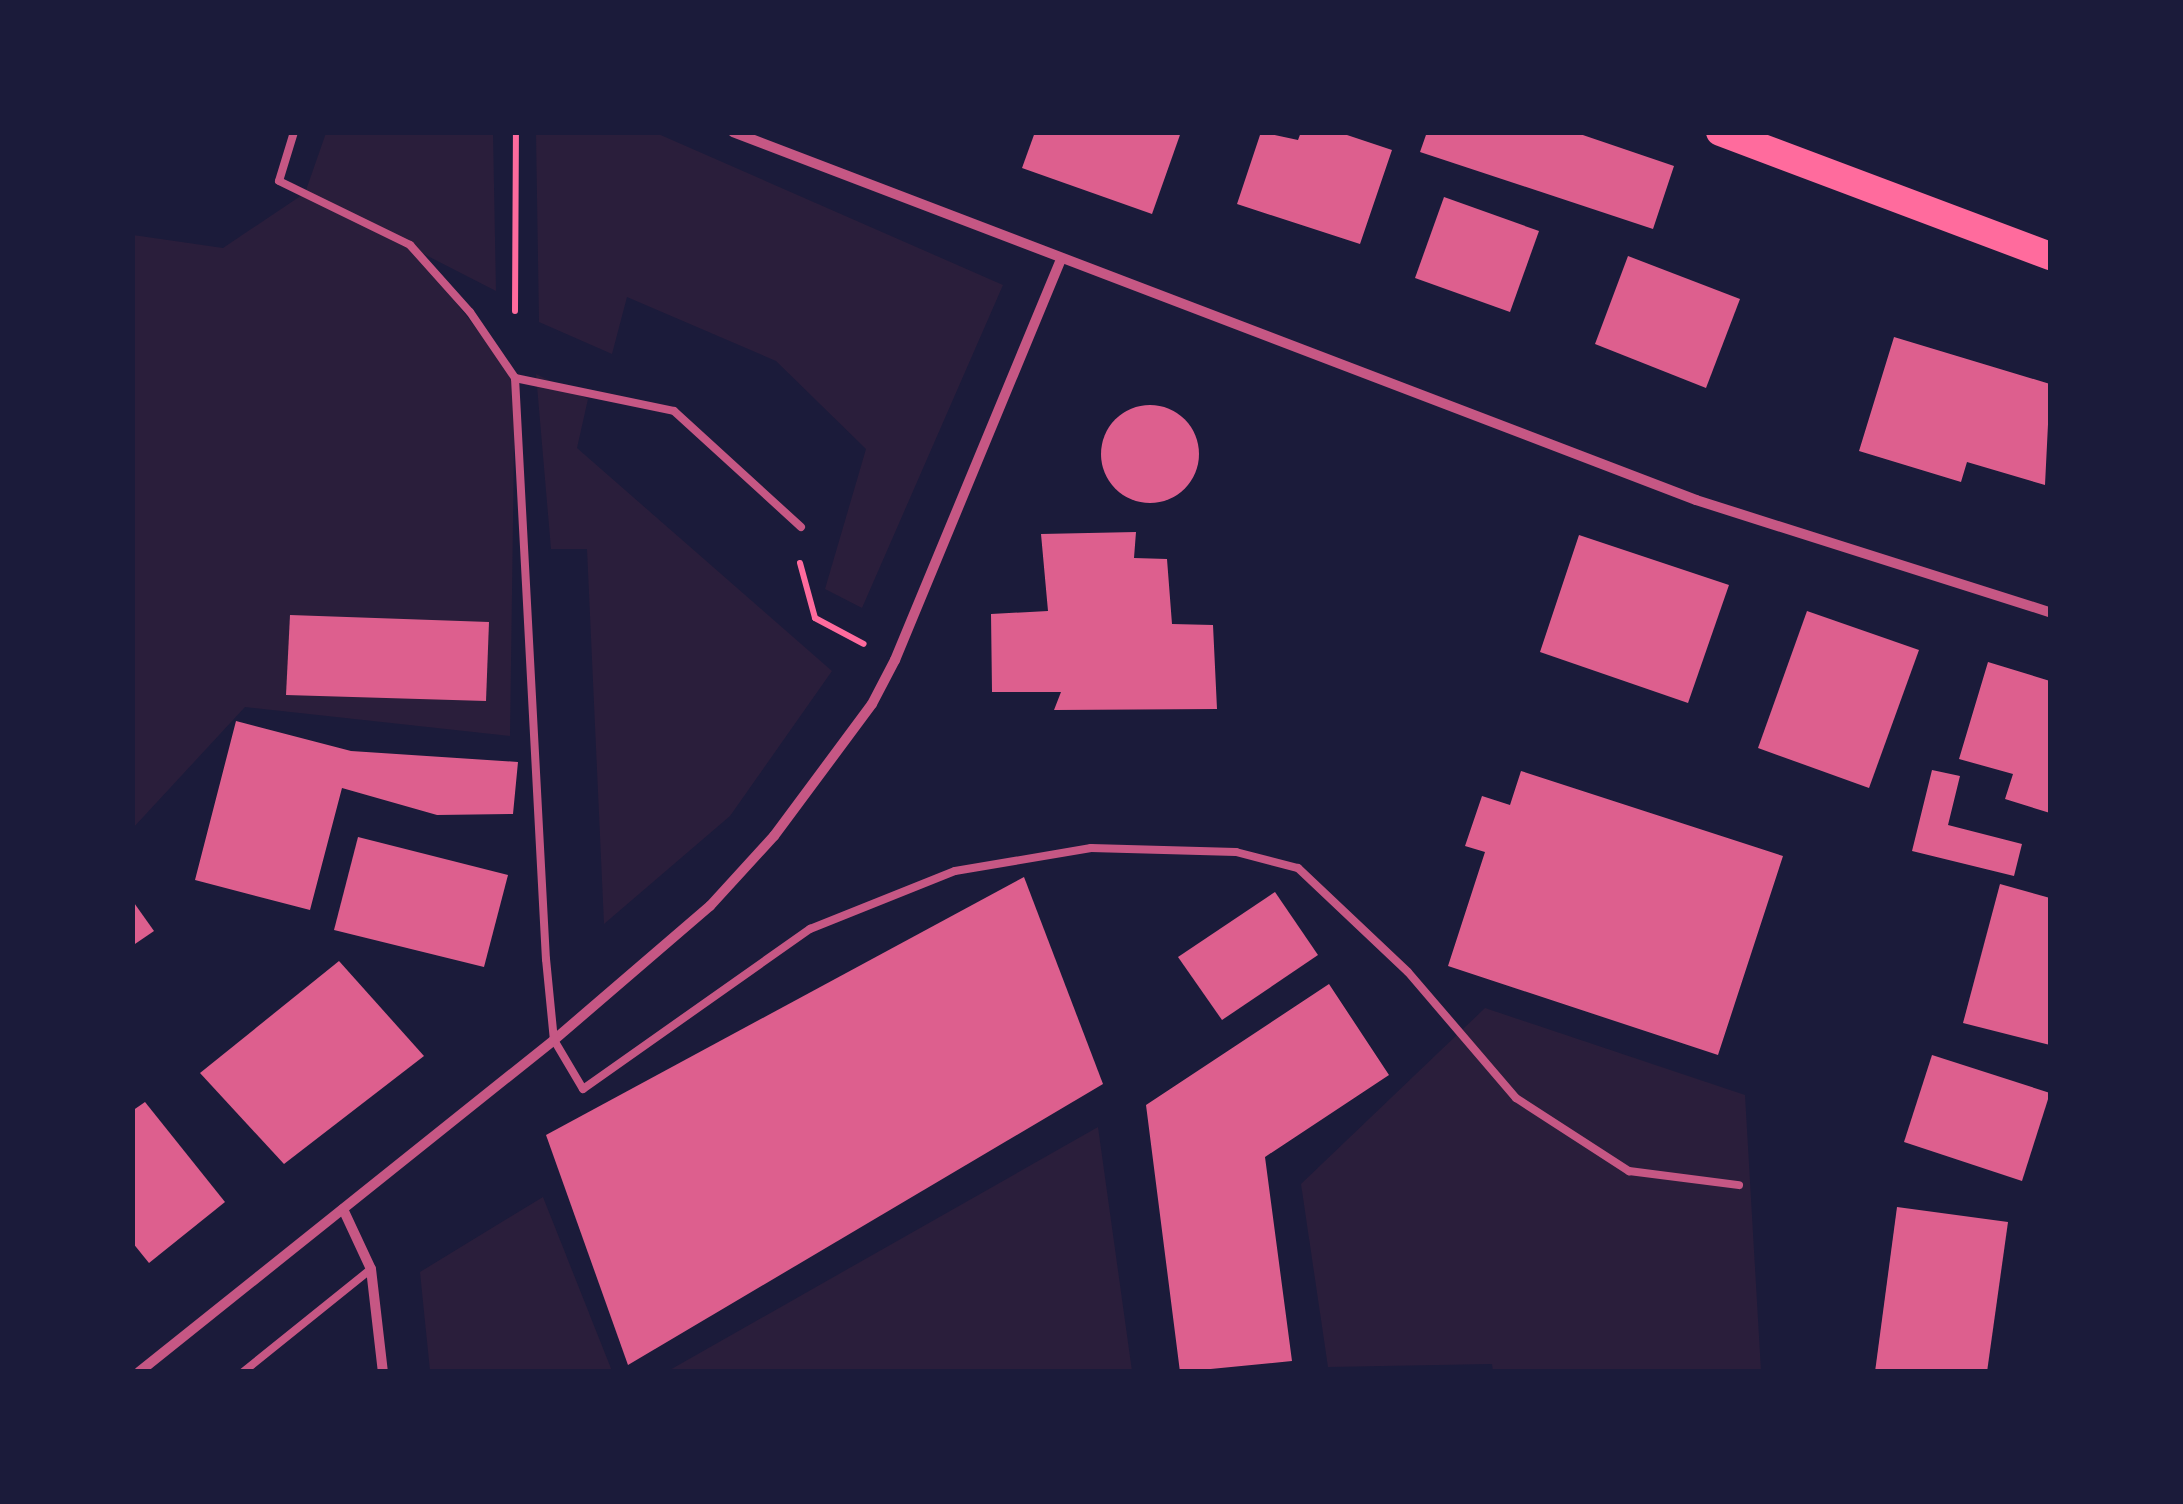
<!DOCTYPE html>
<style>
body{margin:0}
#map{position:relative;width:2183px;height:1504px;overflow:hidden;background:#1b1b3a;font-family:"Asap Condensed",sans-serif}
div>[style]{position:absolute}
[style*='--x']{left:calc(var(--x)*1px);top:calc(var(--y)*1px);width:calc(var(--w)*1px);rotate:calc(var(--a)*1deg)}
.green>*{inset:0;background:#2a1e3b}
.building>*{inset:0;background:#dd5f8e}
.round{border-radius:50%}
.path>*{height:6px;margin:-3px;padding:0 3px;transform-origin:3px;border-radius:3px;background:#ff6b9d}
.service>*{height:8px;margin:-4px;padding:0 4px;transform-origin:4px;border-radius:4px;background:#c65784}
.minor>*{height:10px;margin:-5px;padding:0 5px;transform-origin:5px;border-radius:5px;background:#c65784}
.trunk>*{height:28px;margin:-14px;padding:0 14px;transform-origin:14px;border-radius:14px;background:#ff6b9d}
span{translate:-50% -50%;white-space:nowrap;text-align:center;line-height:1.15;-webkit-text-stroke:8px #1b1b3a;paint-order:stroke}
.frame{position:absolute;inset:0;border:135px solid #1b1b3a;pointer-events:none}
</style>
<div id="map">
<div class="green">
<div style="clip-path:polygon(326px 133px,493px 133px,496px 291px,414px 249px,515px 378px,510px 736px,245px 707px,133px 828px,133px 235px,223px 248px,305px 193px)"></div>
<div style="clip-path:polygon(536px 133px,656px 133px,1003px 285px,862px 608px,825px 589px,866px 449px,776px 361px,627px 297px,612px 354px,539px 322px)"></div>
<div style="clip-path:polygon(536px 374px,588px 399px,577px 448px,832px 671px,730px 816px,604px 924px,587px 549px,551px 549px)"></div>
<div style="clip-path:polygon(1485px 1008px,1745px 1095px,1761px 1371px,1493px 1372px,1492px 1364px,1328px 1367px,1301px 1184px)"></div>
<div style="clip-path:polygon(1098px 1127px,1132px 1371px,668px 1371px)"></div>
<div style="clip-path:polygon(543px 1197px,612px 1371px,430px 1371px,420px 1272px)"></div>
</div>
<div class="building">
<div style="clip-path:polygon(1035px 132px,1181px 132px,1152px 214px,1022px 168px)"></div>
<div style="clip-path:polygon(1261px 132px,1298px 140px,1301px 132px,1338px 132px,1392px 150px,1360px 244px,1237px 204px)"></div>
<div style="clip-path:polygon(1427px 132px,1574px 132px,1674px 166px,1653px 229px,1420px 152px)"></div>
<div style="clip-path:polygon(1444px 197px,1539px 231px,1510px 312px,1415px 278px)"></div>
<div style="clip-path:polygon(1628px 256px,1740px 299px,1706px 388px,1595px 344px)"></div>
<div style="clip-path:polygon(1894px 337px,2050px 384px,2045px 485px,1967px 462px,1961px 482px,1859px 451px)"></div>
<div class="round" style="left:1101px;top:405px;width:98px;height:98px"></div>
<div style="clip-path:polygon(1136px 532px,1134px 558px,1167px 559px,1172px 624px,1213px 625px,1217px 709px,1054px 710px,1061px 692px,992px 692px,991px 614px,1048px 611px,1041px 534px)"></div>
<div style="clip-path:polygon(1579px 535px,1729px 585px,1688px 703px,1540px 652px)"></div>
<div style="clip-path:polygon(1807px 611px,1919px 650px,1869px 788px,1758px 748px)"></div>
<div style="clip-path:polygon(290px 615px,489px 622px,486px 701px,286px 695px)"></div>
<div style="clip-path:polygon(1988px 662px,2050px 681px,2050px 813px,2005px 799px,2013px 774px,1959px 759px)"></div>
<div style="clip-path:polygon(236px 721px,351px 751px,518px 762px,513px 814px,437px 815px,342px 788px,310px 910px,195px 880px)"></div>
<div style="clip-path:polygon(1932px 770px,1960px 776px,1948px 825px,2022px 844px,2014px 876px,1912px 851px)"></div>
<div style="clip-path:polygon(1521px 771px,1783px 856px,1718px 1055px,1448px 966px,1485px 852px,1465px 846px,1482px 796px,1510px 805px)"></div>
<div style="clip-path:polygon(358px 837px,508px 875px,484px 967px,334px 930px)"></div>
<div style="clip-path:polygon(1024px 877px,1103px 1084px,628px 1365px,546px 1135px)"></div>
<div style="clip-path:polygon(2000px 884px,2050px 898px,2050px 1045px,1963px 1023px)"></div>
<div style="clip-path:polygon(1275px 892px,1318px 955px,1222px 1020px,1178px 957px)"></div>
<div style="clip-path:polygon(132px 900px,154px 931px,132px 946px)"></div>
<div style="clip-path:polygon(339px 961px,424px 1056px,284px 1164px,200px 1073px)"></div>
<div style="clip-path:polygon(1329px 984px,1389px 1075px,1265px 1157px,1292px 1361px,1180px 1372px,1146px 1105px)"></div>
<div style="clip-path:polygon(1932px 1055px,2050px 1093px,2022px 1181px,1904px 1142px)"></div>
<div style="clip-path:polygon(145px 1102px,225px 1202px,149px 1263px,132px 1242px,132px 1111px)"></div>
<div style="clip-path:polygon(1897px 1207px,2008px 1222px,1987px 1372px,1875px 1372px)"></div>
</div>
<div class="path">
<div style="--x:515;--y:311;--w:179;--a:-89.7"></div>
<div style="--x:800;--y:563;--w:57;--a:74.7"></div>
<div style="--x:815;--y:618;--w:55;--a:28"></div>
</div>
<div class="service">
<div style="--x:294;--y:132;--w:51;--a:107"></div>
<div style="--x:279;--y:181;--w:146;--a:26"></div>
<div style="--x:410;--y:245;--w:90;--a:48.2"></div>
<div style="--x:470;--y:312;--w:80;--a:55.7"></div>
<div style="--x:515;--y:378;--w:582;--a:86.95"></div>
<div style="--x:546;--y:959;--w:81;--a:84.4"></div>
<div style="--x:554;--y:1040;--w:57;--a:59.4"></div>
<div style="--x:583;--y:1089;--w:278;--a:-35.2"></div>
<div style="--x:810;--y:929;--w:156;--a:-21.8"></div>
<div style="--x:955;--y:871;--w:138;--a:-9.6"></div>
<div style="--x:1091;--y:848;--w:145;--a:1.6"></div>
<div style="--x:1236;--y:852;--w:64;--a:14.5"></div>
<div style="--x:1298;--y:868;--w:151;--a:43.4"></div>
<div style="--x:1408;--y:972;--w:166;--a:49.4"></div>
<div style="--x:1516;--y:1098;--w:135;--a:32.9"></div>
<div style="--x:1629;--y:1171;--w:111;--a:7.3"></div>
<div style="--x:515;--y:378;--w:162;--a:11.7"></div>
<div style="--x:674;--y:411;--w:172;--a:42.4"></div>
<div style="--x:243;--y:1372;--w:164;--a:-38.8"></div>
</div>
<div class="minor">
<div style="--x:733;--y:132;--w:1031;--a:20.91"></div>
<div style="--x:1696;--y:500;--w:371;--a:17.6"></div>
<div style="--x:343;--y:1209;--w:66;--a:65"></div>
<div style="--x:371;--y:1269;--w:104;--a:83.4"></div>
<div style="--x:139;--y:1372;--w:531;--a:-38.66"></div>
<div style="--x:554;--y:1040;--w:206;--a:-40.7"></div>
<div style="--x:710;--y:906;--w:95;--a:-47.6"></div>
<div style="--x:774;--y:836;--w:164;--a:-53.4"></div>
<div style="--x:872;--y:704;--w:50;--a:-62.4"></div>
<div style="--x:895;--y:660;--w:432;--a:-67.5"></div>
</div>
<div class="trunk">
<div style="--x:1720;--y:132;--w:353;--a:20.6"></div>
</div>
<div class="frame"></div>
</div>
